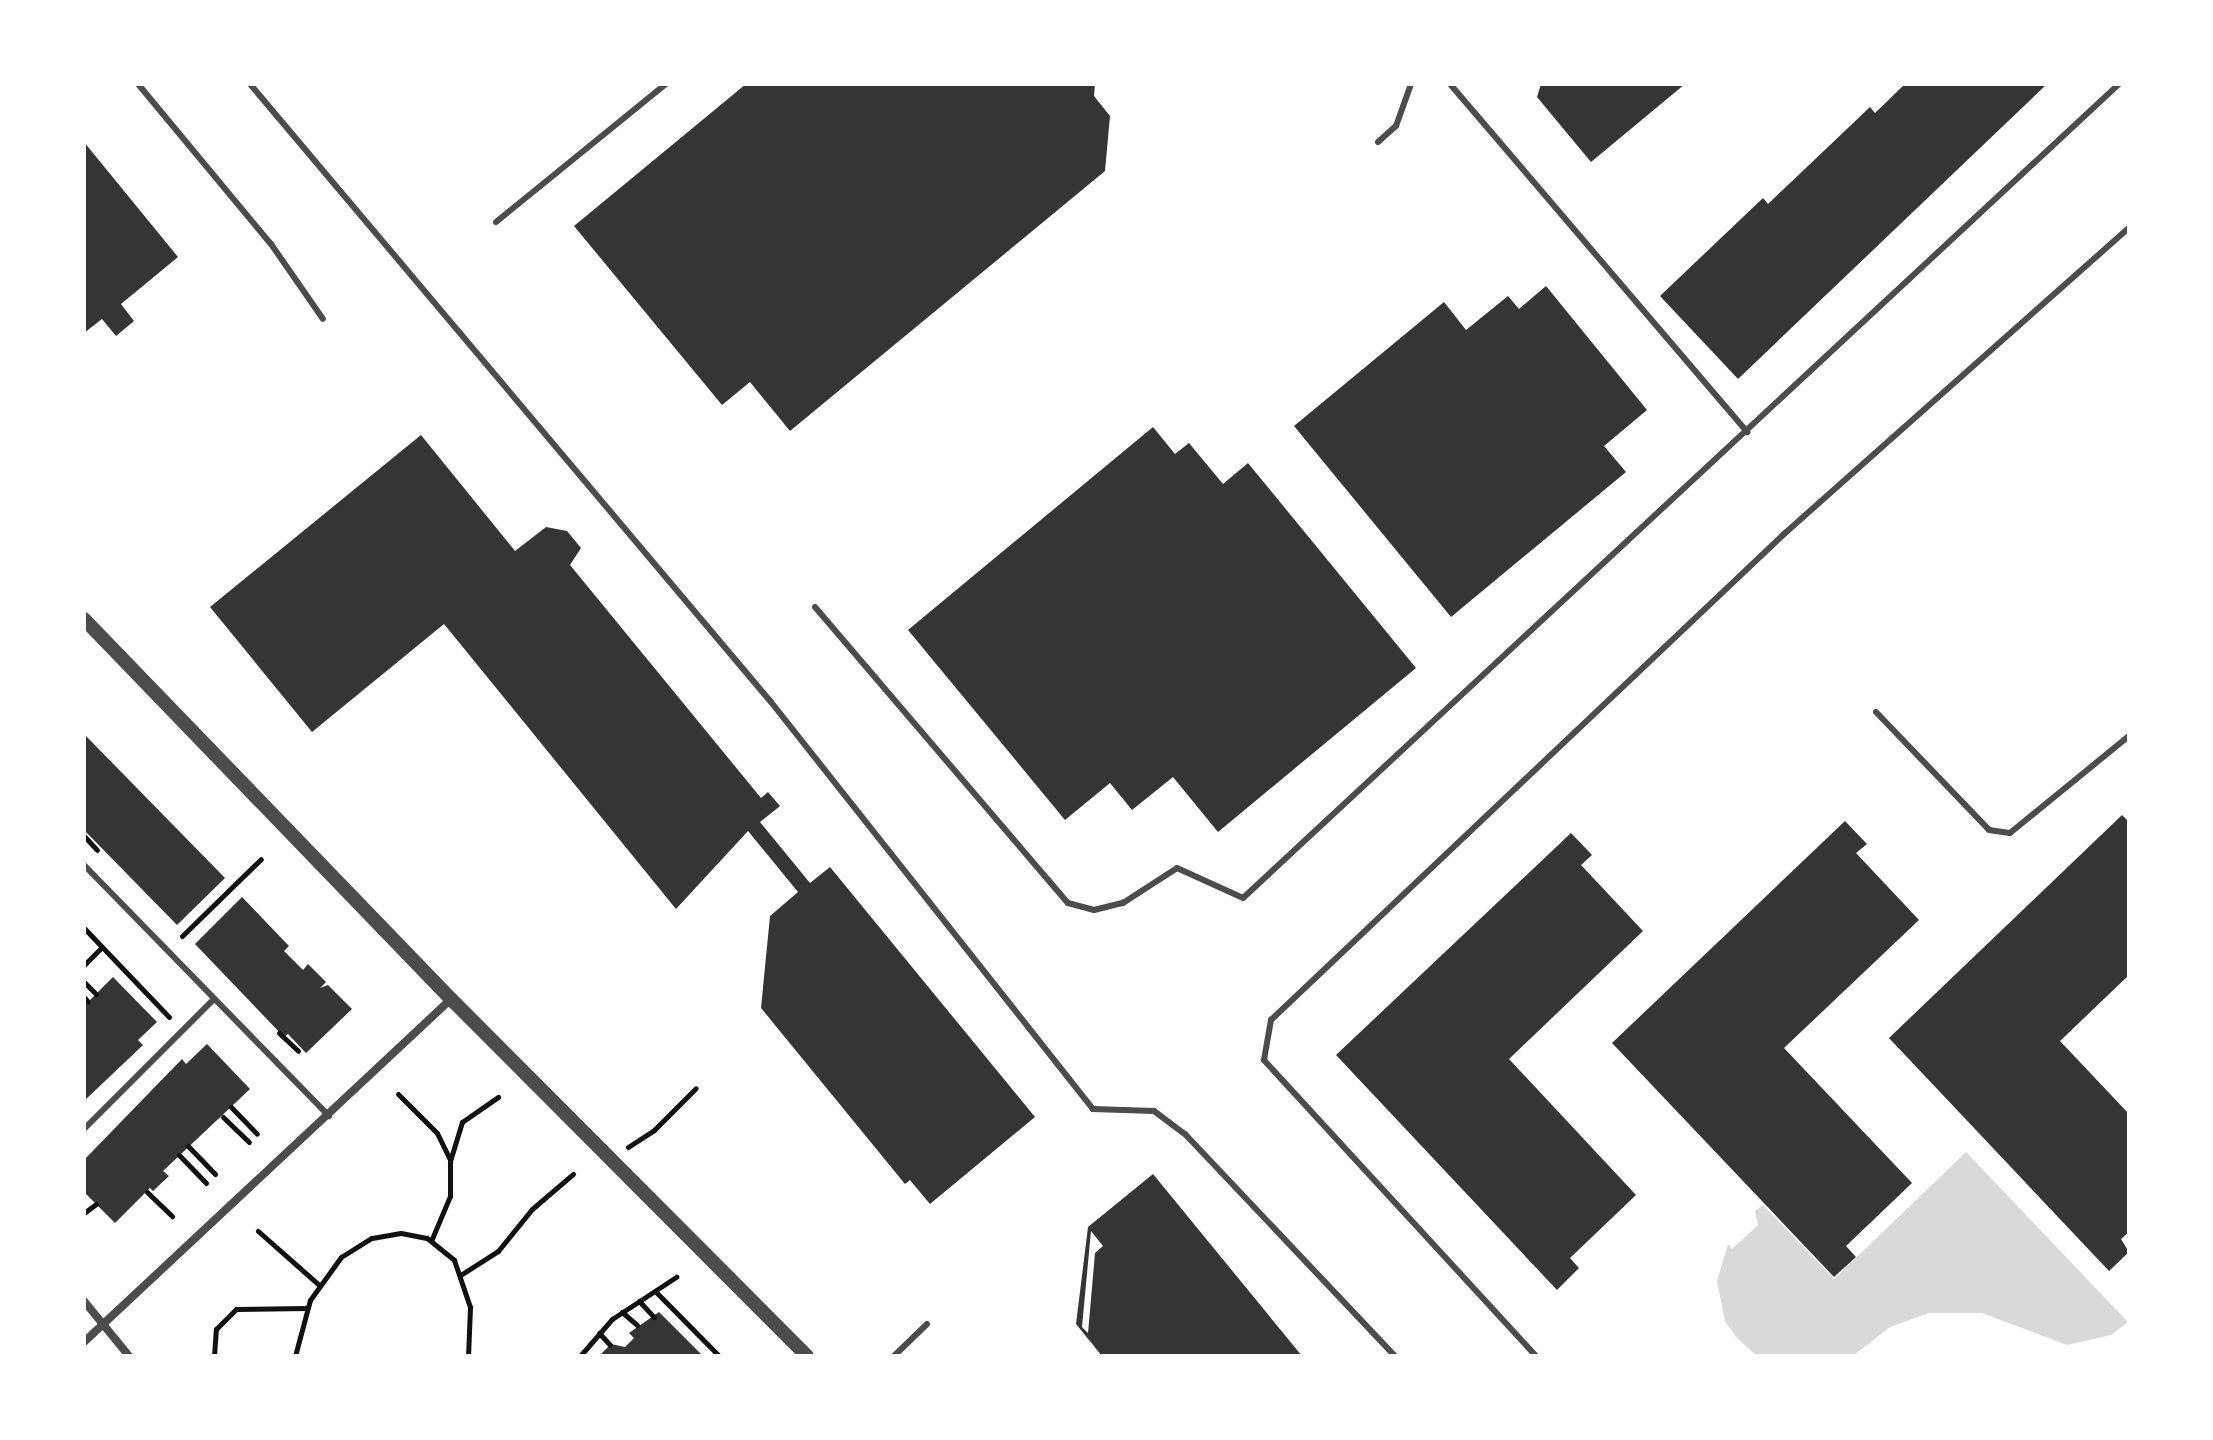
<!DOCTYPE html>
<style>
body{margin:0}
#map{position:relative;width:2213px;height:1440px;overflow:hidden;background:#fff;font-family:"Nunito Sans",sans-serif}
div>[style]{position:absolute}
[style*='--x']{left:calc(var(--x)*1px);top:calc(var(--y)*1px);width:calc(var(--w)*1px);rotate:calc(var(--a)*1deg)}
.water>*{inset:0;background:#d9d9d9}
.building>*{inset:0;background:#353535}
.path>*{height:5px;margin:-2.5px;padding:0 2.5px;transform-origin:2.5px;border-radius:2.5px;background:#111}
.service>*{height:6px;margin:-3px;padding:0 3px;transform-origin:3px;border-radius:3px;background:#4c4c4c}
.minor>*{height:8px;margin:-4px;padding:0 4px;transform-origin:4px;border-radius:4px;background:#4c4c4c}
.tertiary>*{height:14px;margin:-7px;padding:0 7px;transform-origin:7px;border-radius:7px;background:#4c4c4c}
span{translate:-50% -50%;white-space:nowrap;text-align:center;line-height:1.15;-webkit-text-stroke:7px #fff;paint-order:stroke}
.frame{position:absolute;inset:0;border:86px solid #fff;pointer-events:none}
</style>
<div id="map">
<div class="water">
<div style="clip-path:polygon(1966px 1152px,2128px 1322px,2111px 1335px,2067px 1345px,1982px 1313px,1929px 1313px,1890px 1327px,1853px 1356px,1757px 1356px,1736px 1337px,1725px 1321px,1717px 1281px,1728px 1244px,1732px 1249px,1758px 1225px,1755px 1211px,1763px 1205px,1834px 1279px)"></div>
</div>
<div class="building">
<div style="clip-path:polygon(746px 84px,1095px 84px,1094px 96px,1110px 116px,1105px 171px,790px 431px,750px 382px,722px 405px,574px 226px)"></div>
<div style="clip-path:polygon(1541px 84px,1685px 84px,1591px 162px,1537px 97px)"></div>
<div style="clip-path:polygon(1905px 84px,2047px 84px,1738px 379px,1660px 296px,1763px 198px,1768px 204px,1870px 107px,1875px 113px)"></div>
<div style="clip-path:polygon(84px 142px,178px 257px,121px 304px,134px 321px,116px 336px,102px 319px,84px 333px)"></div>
<div style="clip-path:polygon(1546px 286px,1647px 410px,1604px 446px,1626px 472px,1451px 617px,1294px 426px,1444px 302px,1466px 330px,1508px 296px,1519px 309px)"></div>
<div style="clip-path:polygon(1153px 427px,1175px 454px,1189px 443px,1223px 484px,1248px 463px,1416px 668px,1218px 832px,1173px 777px,1132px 810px,1110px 783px,1065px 820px,908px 630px)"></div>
<div style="clip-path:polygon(421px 435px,515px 551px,546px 527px,567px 531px,581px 548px,570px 565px,761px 798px,768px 792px,780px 806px,760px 822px,810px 883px,830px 867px,1035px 1117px,930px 1204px,910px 1180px,905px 1184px,761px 1008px,770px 916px,798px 892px,748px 831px,676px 909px,444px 624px,312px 732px,210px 607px)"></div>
<div style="clip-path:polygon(84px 734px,225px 878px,177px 925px,84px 830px)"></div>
<div style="clip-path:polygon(2122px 815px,2129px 822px,2129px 975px,2060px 1041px,2129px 1114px,2129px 1232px,2121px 1239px,2129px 1252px,2109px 1271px,1889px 1038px)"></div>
<div style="clip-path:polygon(1845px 821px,1867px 844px,1856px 853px,1919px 920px,1784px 1048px,1912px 1183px,1846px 1246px,1856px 1257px,1834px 1277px,1612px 1043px)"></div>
<div style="clip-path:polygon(1571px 833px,1592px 855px,1581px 865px,1643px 931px,1509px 1059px,1636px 1195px,1570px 1258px,1579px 1268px,1557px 1290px,1336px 1055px)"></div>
<div style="clip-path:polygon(242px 897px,289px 946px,284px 951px,303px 970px,308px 964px,326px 982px,320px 988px,328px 985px,352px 1009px,306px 1053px,288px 1034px,284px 1037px,195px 944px)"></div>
<div style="clip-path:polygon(113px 977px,157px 1022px,138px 1040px,143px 1045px,84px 1101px,84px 1006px)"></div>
<div style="clip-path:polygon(207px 1044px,250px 1089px,163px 1171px,169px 1176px,153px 1191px,150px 1188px,115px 1223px,84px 1192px,84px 1160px,182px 1059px,186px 1064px)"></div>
<div style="clip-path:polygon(evenodd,1153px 1174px,1302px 1356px,1102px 1356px,1076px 1324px,1088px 1227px,1153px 1174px,1091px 1231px,1103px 1246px,1095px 1253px,1088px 1333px,1082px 1327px,1091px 1231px)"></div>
<div style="clip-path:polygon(659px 1312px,703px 1356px,599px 1356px,611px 1344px,625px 1347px,634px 1338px,629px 1333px)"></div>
</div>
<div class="path">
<div style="--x:84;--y:836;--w:19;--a:47"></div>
<div style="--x:84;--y:928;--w:123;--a:46.3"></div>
<div style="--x:182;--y:936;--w:110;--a:-44.3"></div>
<div style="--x:84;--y:965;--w:25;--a:-45"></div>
<div style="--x:84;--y:982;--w:17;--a:45"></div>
<div style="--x:84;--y:997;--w:6;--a:51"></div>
<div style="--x:279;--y:1033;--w:26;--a:43"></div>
<div style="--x:398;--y:1094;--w:55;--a:45"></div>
<div style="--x:437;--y:1133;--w:28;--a:64"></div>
<div style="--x:231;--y:1107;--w:37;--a:46"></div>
<div style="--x:223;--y:1117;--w:36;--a:44"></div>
<div style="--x:188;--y:1146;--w:39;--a:46"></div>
<div style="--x:628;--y:1147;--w:31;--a:-33"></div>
<div style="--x:654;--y:1130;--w:59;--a:-45"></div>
<div style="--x:179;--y:1155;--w:39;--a:46"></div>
<div style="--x:147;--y:1192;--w:35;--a:44"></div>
<div style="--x:84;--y:1213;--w:15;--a:-37"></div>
<div style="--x:258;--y:1231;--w:81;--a:41.5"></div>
<div style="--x:431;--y:1241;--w:49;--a:-67.1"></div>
<div style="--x:450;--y:1196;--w:35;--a:-90"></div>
<div style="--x:450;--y:1161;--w:41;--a:-72.9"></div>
<div style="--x:462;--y:1122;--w:44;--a:-34.8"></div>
<div style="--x:462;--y:1274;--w:43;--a:-32.6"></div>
<div style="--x:498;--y:1251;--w:54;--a:-51"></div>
<div style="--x:532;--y:1209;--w:54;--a:-40.5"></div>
<div style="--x:655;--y:1291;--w:91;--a:45.4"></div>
<div style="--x:639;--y:1301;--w:22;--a:47"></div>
<div style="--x:622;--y:1312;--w:20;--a:41"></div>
<div style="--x:599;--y:1333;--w:16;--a:47"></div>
<div style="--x:214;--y:1356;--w:27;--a:-86"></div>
<div style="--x:216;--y:1329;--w:28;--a:-45"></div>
<div style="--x:236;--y:1309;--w:71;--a:-0.8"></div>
<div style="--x:295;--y:1356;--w:58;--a:-75"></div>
<div style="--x:310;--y:1300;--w:53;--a:-54.2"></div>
<div style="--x:341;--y:1257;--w:36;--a:-32"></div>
<div style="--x:372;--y:1238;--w:29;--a:-10"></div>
<div style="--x:401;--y:1233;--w:26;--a:11"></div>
<div style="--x:427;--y:1238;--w:35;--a:39"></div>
<div style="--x:454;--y:1260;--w:50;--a:71.2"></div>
<div style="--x:470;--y:1307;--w:49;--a:92.3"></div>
<div style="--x:580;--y:1356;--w:49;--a:-49.1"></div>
<div style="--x:612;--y:1319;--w:77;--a:-33.3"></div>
</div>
<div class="service">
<div style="--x:138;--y:84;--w:208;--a:50.3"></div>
<div style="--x:271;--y:244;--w:91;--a:55.3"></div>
<div style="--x:250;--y:84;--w:808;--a:49.87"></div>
<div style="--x:771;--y:702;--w:519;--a:51.65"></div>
<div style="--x:1093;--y:1109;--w:61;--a:1.9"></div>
<div style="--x:1154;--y:1111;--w:39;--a:37"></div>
<div style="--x:1185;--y:1134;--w:306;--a:46.6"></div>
<div style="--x:1450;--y:84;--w:458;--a:49.5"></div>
<div style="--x:1378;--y:142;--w:24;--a:-42"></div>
<div style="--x:1396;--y:126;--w:45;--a:-70.3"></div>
<div style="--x:496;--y:222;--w:219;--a:-39.1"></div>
<div style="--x:815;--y:607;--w:389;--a:49.5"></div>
<div style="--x:1068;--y:903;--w:27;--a:15"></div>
<div style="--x:1094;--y:910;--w:30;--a:-14"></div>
<div style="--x:1123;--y:903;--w:64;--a:-32.9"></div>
<div style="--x:1177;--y:868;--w:72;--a:24.4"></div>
<div style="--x:1243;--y:898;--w:1196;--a:-42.9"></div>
<div style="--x:1876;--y:712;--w:163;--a:46.2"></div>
<div style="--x:1989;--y:830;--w:21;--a:8"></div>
<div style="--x:2010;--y:833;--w:154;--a:-39.2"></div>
<div style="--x:84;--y:865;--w:351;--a:45.7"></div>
<div style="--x:84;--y:1129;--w:184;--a:-45"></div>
<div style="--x:894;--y:1356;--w:46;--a:-44.1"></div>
<div style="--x:1536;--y:1356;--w:402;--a:-132.6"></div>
<div style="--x:1264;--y:1060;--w:41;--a:-80.1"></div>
<div style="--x:1271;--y:1020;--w:707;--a:-43.45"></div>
<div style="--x:1784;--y:534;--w:461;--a:-41.6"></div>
</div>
<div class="minor">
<div style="--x:84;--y:1301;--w:71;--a:50.7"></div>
<div style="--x:84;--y:1342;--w:502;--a:-43.06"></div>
</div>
<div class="tertiary">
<div style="--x:84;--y:619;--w:528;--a:46"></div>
<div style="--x:451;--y:999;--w:504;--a:45.08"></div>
</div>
<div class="frame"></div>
</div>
